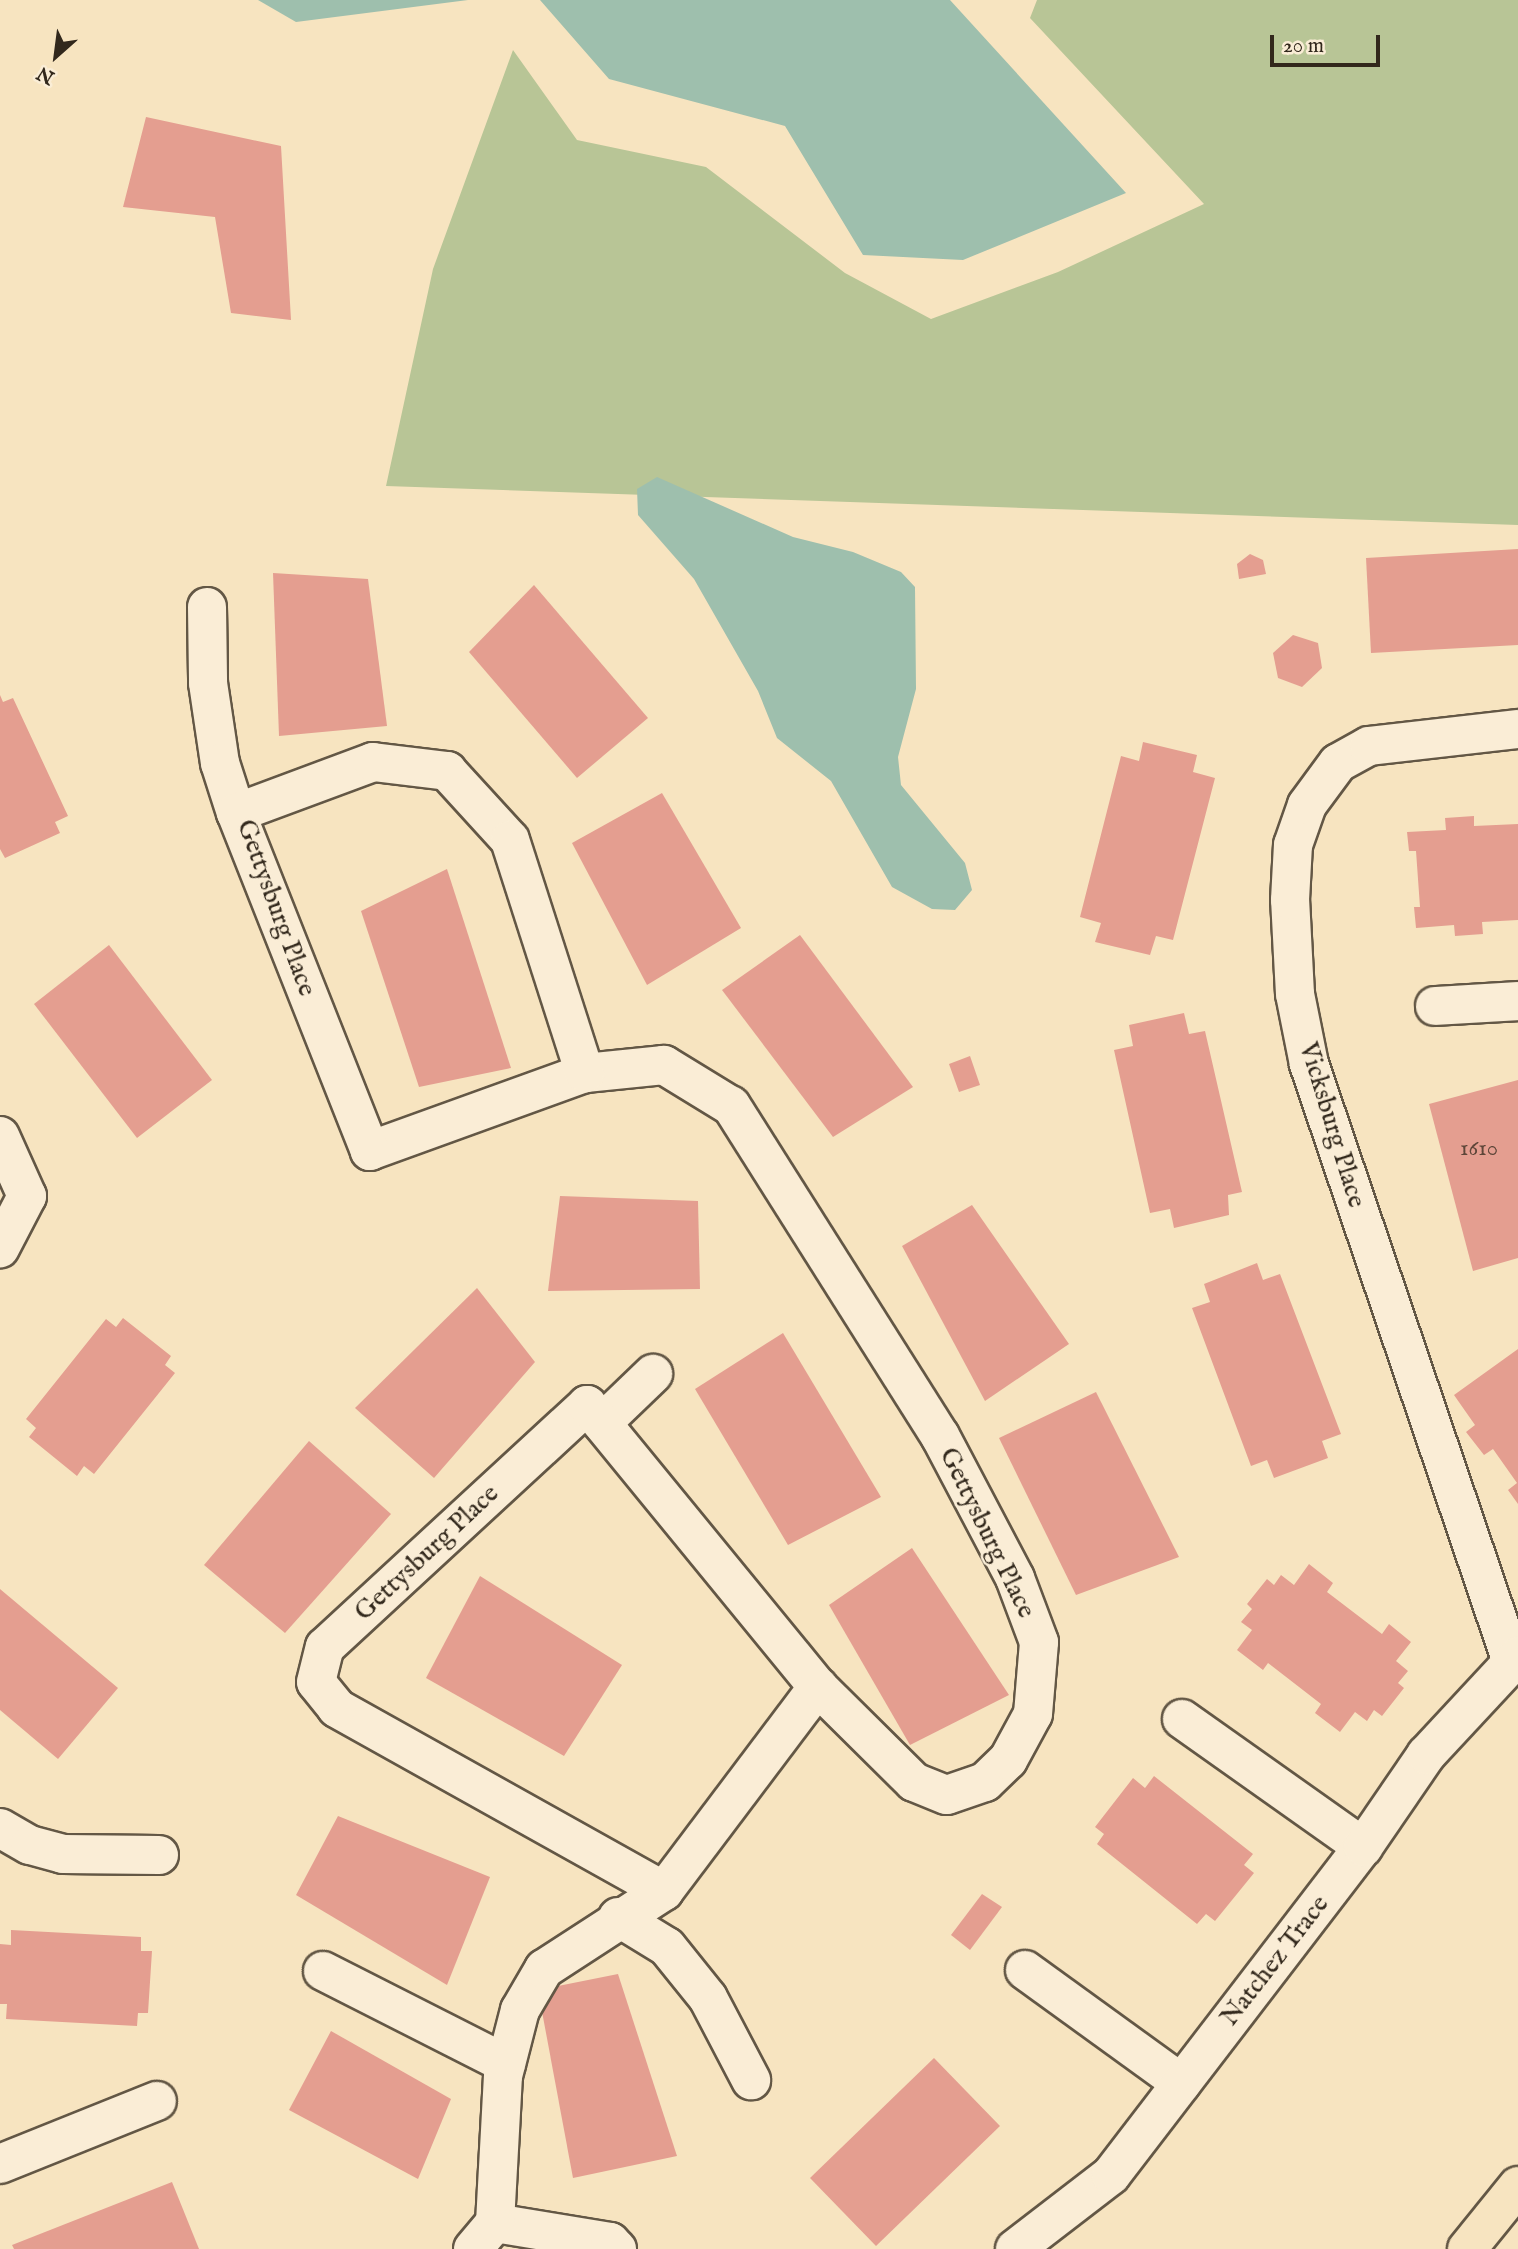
<!DOCTYPE html>
<style>
body{margin:0}
#map{position:relative;width:1518px;height:2249px;overflow:hidden;background:#f7e4c0;font-family:"IM FELL English",serif}
div>[style]{position:absolute}
[style*='--x']{left:calc(var(--x)*1px);top:calc(var(--y)*1px);width:calc(var(--w)*1px);rotate:calc(var(--a)*1deg)}
.green>*{inset:0;background:#b8c596}
.water>*{inset:0;background:#9ebfad}
.building>*{inset:0;background:#e49e90}
.roads{filter:drop-shadow(2px 0 #635745) drop-shadow(-2px 0 #635745) drop-shadow(0 2px #635745) drop-shadow(0 -2px #635745)}
.minor>*{height:38px;margin:-19px;padding:0 19px;transform-origin:19px;border-radius:19px;background:#faedd6}
.highway>*{height:38px;margin:-19px;padding:0 19px;transform-origin:19px;border-radius:19px;background:#f7e4c0}
span{translate:-50% -50%;white-space:nowrap;text-align:center;line-height:1.15;-webkit-text-stroke:5px #faedd6;paint-order:stroke}
.number-label{font-size:23px;color:#5e4639}
.number-label span{-webkit-text-stroke-width:0}
.street-label{font-size:26px;color:#32281c}
.north{position:absolute;left:21px;top:21px;width:70px;height:70px;-webkit-text-stroke:5px #faedd6;paint-order:stroke;rotate:208deg;font-size:19px;font-weight:700;line-height:28px;text-align:center;color:#32281c}
.north::after{content:'';display:block;margin:auto;width:24px;height:32px;background:#32281c;clip-path:polygon(50% 0,100% 100%,50% 72%,0 100%)}
.scale{position:absolute;left:1270px;top:35px;width:110px;height:32px;box-sizing:border-box;border:4px solid #32281c;border-top:0;padding-left:9px;font-size:21px;line-height:24px;white-space:nowrap;color:#32281c;-webkit-text-stroke:5px #faedd6;paint-order:stroke}
</style>
<div id="map">
<div class="green">
<div style="clip-path:polygon(1037px 0,1518px 0,1518px 525px,386px 486px,433px 269px,513px 50px,577px 140px,706px 167px,845px 273px,931px 319px,1058px 272px,1204px 204px,1030px 18px)"></div>
</div>
<div class="water">
<div style="clip-path:polygon(258px 0,468px 0,296px 22px)"></div>
<div style="clip-path:polygon(540px 0,950px 0,1126px 193px,963px 260px,863px 255px,785px 126px,609px 79px)"></div>
<div style="clip-path:polygon(657px 477px,793px 537px,853px 552px,901px 572px,915px 587px,916px 689px,898px 757px,901px 785px,965px 863px,972px 890px,955px 910px,932px 909px,892px 887px,831px 781px,777px 738px,758px 691px,694px 579px,638px 515px,637px 489px)"></div>
</div>
<div class="building">
<div style="clip-path:polygon(146px 117px,281px 146px,291px 320px,231px 313px,215px 217px,123px 207px)"></div>
<div style="clip-path:polygon(1518px 549px,1518px 645px,1371px 653px,1366px 558px)"></div>
<div style="clip-path:polygon(1250px 554px,1263px 560px,1266px 574px,1239px 579px,1237px 564px)"></div>
<div style="clip-path:polygon(273px 573px,368px 579px,387px 726px,279px 736px)"></div>
<div style="clip-path:polygon(534px 585px,648px 718px,577px 778px,469px 652px)"></div>
<div style="clip-path:polygon(1293px 635px,1318px 643px,1322px 668px,1302px 687px,1278px 678px,1273px 653px)"></div>
<div style="clip-path:polygon(0 695px,3px 702px,13px 698px,68px 816px,55px 822px,60px 833px,5px 858px,0 849px)"></div>
<div style="clip-path:polygon(1143px 742px,1197px 755px,1193px 772px,1215px 778px,1173px 940px,1156px 936px,1150px 955px,1095px 942px,1101px 923px,1080px 917px,1121px 756px,1139px 761px)"></div>
<div style="clip-path:polygon(662px 793px,741px 928px,647px 985px,572px 843px)"></div>
<div style="clip-path:polygon(1474px 816px,1474px 826px,1518px 824px,1518px 920px,1482px 922px,1483px 934px,1455px 936px,1454px 925px,1416px 928px,1414px 907px,1420px 907px,1416px 851px,1409px 851px,1407px 832px,1446px 830px,1445px 818px)"></div>
<div style="clip-path:polygon(447px 869px,511px 1068px,419px 1087px,361px 911px)"></div>
<div style="clip-path:polygon(800px 935px,913px 1087px,833px 1137px,722px 990px)"></div>
<div style="clip-path:polygon(109px 945px,212px 1080px,137px 1138px,34px 1004px)"></div>
<div style="clip-path:polygon(1184px 1013px,1189px 1034px,1205px 1031px,1242px 1192px,1228px 1195px,1229px 1215px,1174px 1228px,1170px 1209px,1150px 1213px,1114px 1050px,1133px 1046px,1129px 1025px)"></div>
<div style="clip-path:polygon(970px 1056px,980px 1085px,959px 1092px,949px 1064px)"></div>
<div style="clip-path:polygon(1518px 1080px,1518px 1258px,1473px 1271px,1429px 1104px)"></div>
<div style="clip-path:polygon(560px 1196px,698px 1201px,700px 1289px,548px 1291px)"></div>
<div style="clip-path:polygon(972px 1205px,1069px 1344px,985px 1401px,902px 1246px)"></div>
<div style="clip-path:polygon(1257px 1263px,1263px 1280px,1280px 1274px,1341px 1434px,1322px 1441px,1328px 1458px,1274px 1478px,1267px 1460px,1251px 1466px,1192px 1308px,1210px 1302px,1204px 1284px)"></div>
<div style="clip-path:polygon(477px 1288px,535px 1362px,434px 1478px,355px 1408px)"></div>
<div style="clip-path:polygon(123px 1318px,171px 1356px,165px 1365px,175px 1373px,94px 1474px,84px 1466px,77px 1476px,29px 1437px,36px 1428px,26px 1419px,106px 1319px,116px 1327px)"></div>
<div style="clip-path:polygon(783px 1333px,881px 1497px,788px 1545px,695px 1389px)"></div>
<div style="clip-path:polygon(1518px 1349px,1518px 1504px,1508px 1490px,1517px 1483px,1493px 1449px,1484px 1455px,1466px 1432px,1475px 1425px,1454px 1395px)"></div>
<div style="clip-path:polygon(1096px 1392px,1179px 1557px,1076px 1595px,999px 1438px)"></div>
<div style="clip-path:polygon(309px 1441px,391px 1514px,285px 1633px,204px 1565px)"></div>
<div style="clip-path:polygon(912px 1548px,1009px 1695px,910px 1745px,829px 1605px)"></div>
<div style="clip-path:polygon(1309px 1564px,1333px 1583px,1327px 1592px,1382px 1634px,1389px 1624px,1411px 1642px,1396px 1661px,1408px 1671px,1398px 1683px,1404px 1688px,1382px 1716px,1374px 1710px,1367px 1721px,1355px 1712px,1340px 1732px,1315px 1713px,1321px 1704px,1268px 1663px,1263px 1670px,1237px 1650px,1252px 1630px,1241px 1622px,1252px 1609px,1247px 1604px,1267px 1579px,1274px 1585px,1281px 1575px,1294px 1585px)"></div>
<div style="clip-path:polygon(480px 1576px,622px 1665px,564px 1756px,426px 1678px)"></div>
<div style="clip-path:polygon(0 1589px,118px 1688px,58px 1759px,0 1710px)"></div>
<div style="clip-path:polygon(1154px 1776px,1253px 1854px,1244px 1865px,1254px 1873px,1215px 1921px,1206px 1914px,1197px 1924px,1097px 1844px,1104px 1834px,1095px 1827px,1133px 1778px,1145px 1788px)"></div>
<div style="clip-path:polygon(338px 1816px,490px 1877px,447px 1985px,296px 1895px)"></div>
<div style="clip-path:polygon(982px 1894px,1002px 1907px,970px 1950px,951px 1935px)"></div>
<div style="clip-path:polygon(11px 1930px,141px 1937px,141px 1951px,152px 1951px,148px 2013px,138px 2013px,137px 2026px,6px 2019px,7px 2004px,0 2004px,0 1944px,11px 1945px)"></div>
<div style="clip-path:polygon(618px 1974px,677px 2156px,573px 2178px,538px 1990px)"></div>
<div style="clip-path:polygon(331px 2031px,451px 2099px,418px 2179px,289px 2110px)"></div>
<div style="clip-path:polygon(934px 2058px,1000px 2126px,876px 2246px,810px 2178px)"></div>
<div style="clip-path:polygon(172px 2182px,199px 2249px,14px 2249px,12px 2245px)"></div>
</div>
<div class="roads">
<div class="minor">
<div style="--x:207;--y:607;--w:76;--a:89.2"></div>
<div style="--x:208;--y:683;--w:81;--a:81.5"></div>
<div style="--x:220;--y:763;--w:52;--a:72.3"></div>
<div style="--x:1435;--y:1006;--w:83;--a:-3.4"></div>
<div style="--x:0;--y:1136;--w:66;--a:65.8"></div>
<div style="--x:27;--y:1196;--w:59;--a:117.4"></div>
<div style="--x:602;--y:1423;--w:71;--a:-43.9"></div>
<div style="--x:1512;--y:1662;--w:632;--a:-108.75"></div>
<div style="--x:1309;--y:1064;--w:71;--a:-101.3"></div>
<div style="--x:1295;--y:994;--w:94;--a:-93"></div>
<div style="--x:1290;--y:900;--w:55;--a:-86.9"></div>
<div style="--x:1293;--y:845;--w:42;--a:-70.7"></div>
<div style="--x:1307;--y:805;--w:52;--a:-53.6"></div>
<div style="--x:1338;--y:763;--w:35;--a:-29"></div>
<div style="--x:1369;--y:746;--w:150;--a:-6.5"></div>
<div style="--x:1182;--y:1719;--w:222;--a:35.3"></div>
<div style="--x:0;--y:1828;--w:34;--a:30"></div>
<div style="--x:30;--y:1845;--w:34;--a:15"></div>
<div style="--x:63;--y:1854;--w:96;--a:0.6"></div>
<div style="--x:664;--y:1891;--w:256;--a:-53"></div>
<div style="--x:618;--y:1917;--w:57;--a:31.5"></div>
<div style="--x:667;--y:1947;--w:65;--a:51.2"></div>
<div style="--x:708;--y:1998;--w:93;--a:62.3"></div>
<div style="--x:1025;--y:1970;--w:193;--a:35.9"></div>
<div style="--x:323;--y:1971;--w:205;--a:26.9"></div>
<div style="--x:0;--y:2164;--w:169;--a:-21.9"></div>
<div style="--x:495;--y:2223;--w:117;--a:9.4"></div>
<div style="--x:610;--y:2242;--w:10;--a:45"></div>
<div style="--x:473;--y:2249;--w:34;--a:-50"></div>
<div style="--x:495;--y:2223;--w:147;--a:-86.9"></div>
<div style="--x:503;--y:2076;--w:68;--a:-75.6"></div>
<div style="--x:520;--y:2010;--w:48;--a:-59.7"></div>
<div style="--x:544;--y:1969;--w:143;--a:-33"></div>
<div style="--x:664;--y:1891;--w:375;--a:-150.8"></div>
<div style="--x:337;--y:1708;--w:33;--a:-129"></div>
<div style="--x:316;--y:1682;--w:36;--a:-76"></div>
<div style="--x:325;--y:1647;--w:357;--a:-42.7"></div>
<div style="--x:587;--y:1405;--w:365;--a:50.7"></div>
<div style="--x:818;--y:1687;--w:135;--a:44.7"></div>
<div style="--x:914;--y:1782;--w:35;--a:22"></div>
<div style="--x:947;--y:1795;--w:40;--a:-18.9"></div>
<div style="--x:985;--y:1782;--w:32;--a:-44"></div>
<div style="--x:1008;--y:1760;--w:52;--a:-61.5"></div>
<div style="--x:1033;--y:1714;--w:72;--a:-85.2"></div>
<div style="--x:1039;--y:1642;--w:68;--a:-110.6"></div>
<div style="--x:1015;--y:1578;--w:161;--a:-117.8"></div>
<div style="--x:940;--y:1436;--w:391;--a:-122.3"></div>
<div style="--x:731;--y:1106;--w:79;--a:-148.5"></div>
<div style="--x:664;--y:1065;--w:79;--a:174.2"></div>
<div style="--x:585;--y:1073;--w:229;--a:160.1"></div>
<div style="--x:370;--y:1151;--w:364;--a:-111.6"></div>
<div style="--x:236;--y:813;--w:146;--a:-20.4"></div>
<div style="--x:373;--y:762;--w:75;--a:6.9"></div>
<div style="--x:447;--y:771;--w:93;--a:47.6"></div>
<div style="--x:510;--y:840;--w:245;--a:72.2"></div>
<div style="--x:1015;--y:2249;--w:121;--a:-37.6"></div>
<div style="--x:1111;--y:2175;--w:414;--a:-52.5"></div>
<div style="--x:1363;--y:1847;--w:112;--a:-55.6"></div>
<div style="--x:1426;--y:1755;--w:135;--a:-47.1"></div>
</div>
<div class="highway">
<div style="--x:1467;--y:2249;--w:81;--a:-51"></div>
</div>
</div>
<div class="number-label">
<span style="left:1479px;top:1149px">1610</span>
</div>
<div class="street-label">
<span style="left:276px;top:908px;rotate:70deg">Gettysburg Place</span>
<span style="left:1332px;top:1125px;rotate:73deg">Vicksburg Place</span>
<span style="left:987px;top:1533px;rotate:64deg">Gettysburg Place</span>
<span style="left:427px;top:1553px;rotate:-43deg">Gettysburg Place</span>
<span style="left:1275px;top:1961px;rotate:-52deg">Natchez Trace</span>
</div>
<div class="north">N</div>
<div class="scale">20 m</div>
</div>
